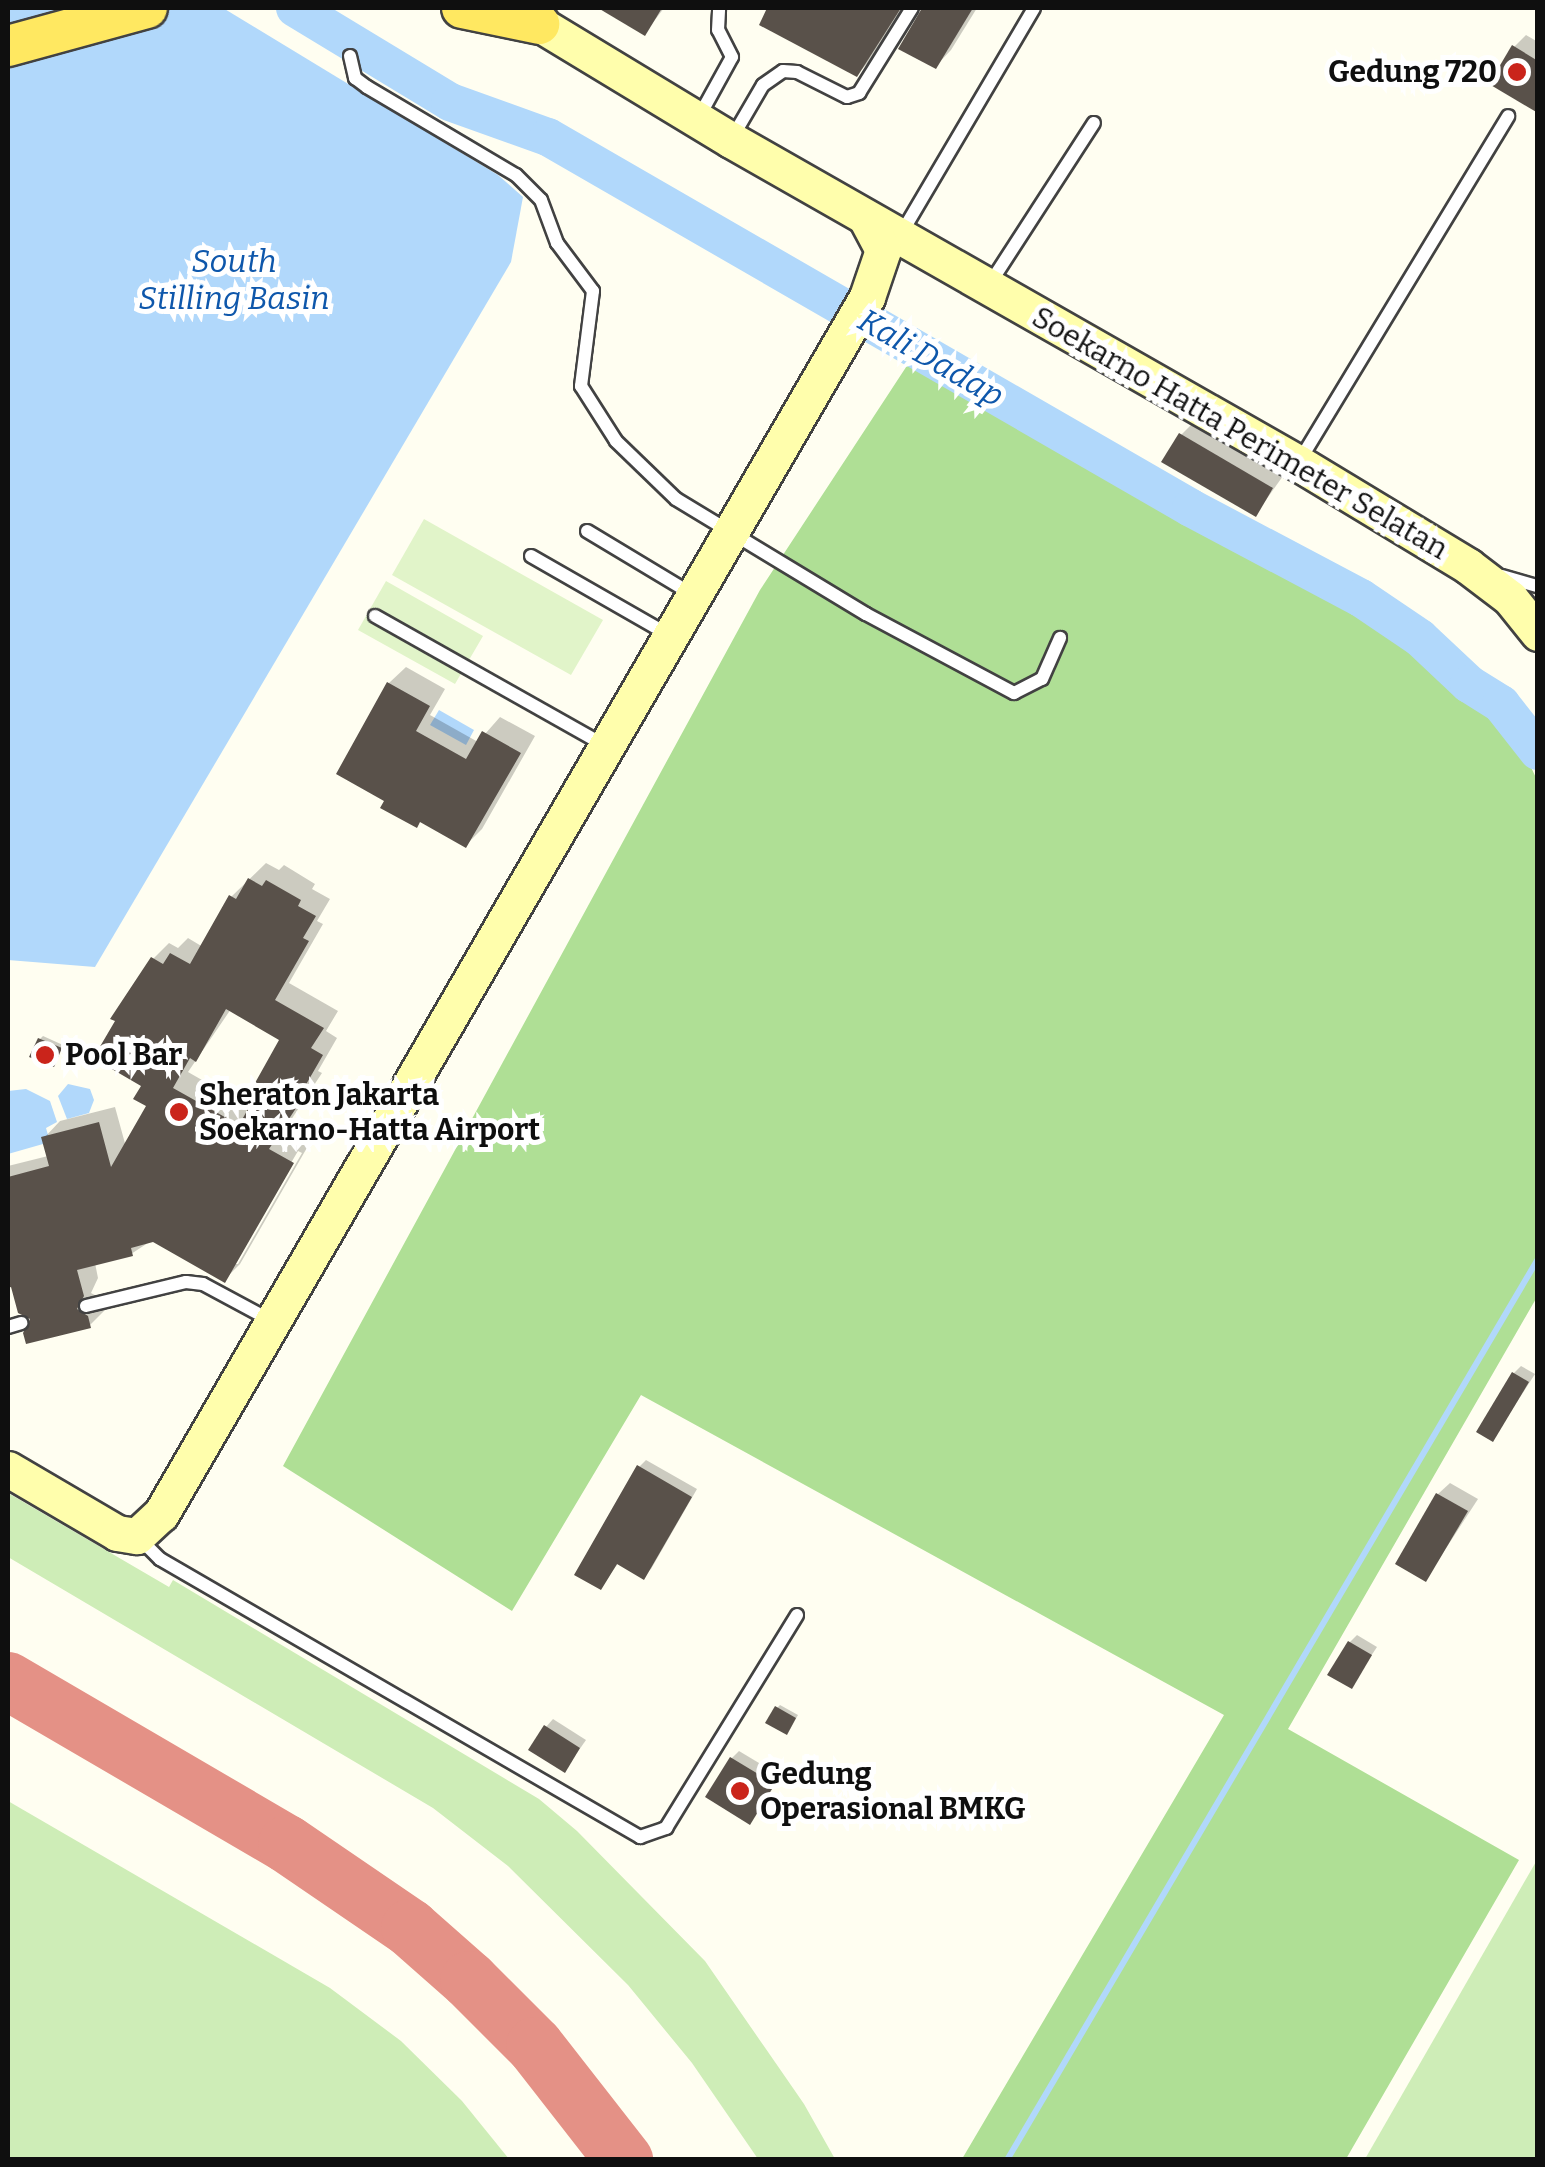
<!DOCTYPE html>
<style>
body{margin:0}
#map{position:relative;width:1545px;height:2167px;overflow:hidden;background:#fffef1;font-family:Bitter,serif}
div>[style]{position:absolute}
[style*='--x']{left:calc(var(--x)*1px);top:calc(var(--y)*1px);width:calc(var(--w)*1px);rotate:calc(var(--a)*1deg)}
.green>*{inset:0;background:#ceedb7}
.forest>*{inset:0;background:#afdf95}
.pitch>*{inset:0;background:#e1f4c9}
.water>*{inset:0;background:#b1d8fb}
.shadow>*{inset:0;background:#0003}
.stream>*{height:6px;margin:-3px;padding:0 3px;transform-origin:3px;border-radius:3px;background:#b1d8fb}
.river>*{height:38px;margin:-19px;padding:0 19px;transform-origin:19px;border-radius:19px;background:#b1d8fb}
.taxiway>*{height:58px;margin:-29px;padding:0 29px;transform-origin:29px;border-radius:29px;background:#e49186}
.building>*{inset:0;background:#59514a}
.roads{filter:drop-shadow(2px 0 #424242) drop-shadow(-2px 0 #424242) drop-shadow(0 2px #424242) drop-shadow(0 -2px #424242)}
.lane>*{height:12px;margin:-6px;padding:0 6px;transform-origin:6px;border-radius:6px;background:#fff}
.secondary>*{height:35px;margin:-17.5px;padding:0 17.5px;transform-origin:17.5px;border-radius:17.5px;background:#fffeac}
.primary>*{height:40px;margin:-20px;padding:0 20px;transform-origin:20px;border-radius:20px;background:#ffe861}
.dots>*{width:28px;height:28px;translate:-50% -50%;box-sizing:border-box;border:5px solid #fff;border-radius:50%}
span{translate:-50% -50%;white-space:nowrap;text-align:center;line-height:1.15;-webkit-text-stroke:10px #fff;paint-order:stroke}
.poi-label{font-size:30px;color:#0f0f0f;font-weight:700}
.right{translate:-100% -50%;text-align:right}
.left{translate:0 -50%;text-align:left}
.street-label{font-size:30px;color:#0f0f0f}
.water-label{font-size:32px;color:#0e57ab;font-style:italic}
.frame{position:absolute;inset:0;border:10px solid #0f0f0f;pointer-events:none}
</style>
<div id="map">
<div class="green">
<div style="clip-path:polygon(8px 1493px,169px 1587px,173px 1580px,539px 1799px,577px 1831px,705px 1961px,804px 2104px,835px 2159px,758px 2159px,692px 2063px,628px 1985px,508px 1866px,433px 1808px,8px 1557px)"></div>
<div style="clip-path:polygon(8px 1801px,330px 1988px,401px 2041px,462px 2101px,509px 2159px,8px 2159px)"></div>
<div style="clip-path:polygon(1537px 1860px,1537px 2159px,1365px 2159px)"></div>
</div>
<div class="forest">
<div style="clip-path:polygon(912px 358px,1411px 645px,1520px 744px,1538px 782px,1537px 1297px,1288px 1729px,1519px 1860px,1346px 2159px,962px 2159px,1224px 1715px,641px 1395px,512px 1611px,283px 1466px,760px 590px)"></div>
</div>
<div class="pitch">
<div style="clip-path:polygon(424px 519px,603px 620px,571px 675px,392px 575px)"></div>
<div style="clip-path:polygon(386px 581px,483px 636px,455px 684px,358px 630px)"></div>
</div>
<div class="water">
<div style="clip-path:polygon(8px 8px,223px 8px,498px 175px,523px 197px,511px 262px,95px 967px,8px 960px)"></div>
<div style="clip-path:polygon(439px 710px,474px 730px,466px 745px,430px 725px)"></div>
<div style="clip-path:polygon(68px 1084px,90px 1089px,94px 1100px,89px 1113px,67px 1119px,58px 1096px)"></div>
<div style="clip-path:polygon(26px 1089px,50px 1101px,57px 1122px,46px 1128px,50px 1142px,8px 1154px,8px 1091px)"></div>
</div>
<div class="shadow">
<div style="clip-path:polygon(603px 8px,664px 8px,645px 33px)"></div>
<div style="clip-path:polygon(770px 8px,904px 8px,872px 59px,857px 74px,762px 24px)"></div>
<div style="clip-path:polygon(924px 8px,977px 8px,951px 50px,936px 66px)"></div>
<div style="clip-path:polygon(1526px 35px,1538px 42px,1538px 110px,1514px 47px)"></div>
<div style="clip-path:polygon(1193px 423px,1283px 476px,1256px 514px,1181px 435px)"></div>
<div style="clip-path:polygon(406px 667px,445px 689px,430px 715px,478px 742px,500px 717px,535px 736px,482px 829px,466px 845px,339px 773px,389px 683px)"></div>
<div style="clip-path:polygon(evenodd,266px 863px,279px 870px,284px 865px,315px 884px,312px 889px,330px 899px,317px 921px,323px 924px,289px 983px,338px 1011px,326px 1031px,337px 1038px,318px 1071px,322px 1073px,283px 1132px,308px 1146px,240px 1264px,224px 1280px,154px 1239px,131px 1254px,95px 1263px,98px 1278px,91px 1293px,104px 1300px,106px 1309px,90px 1325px,34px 1320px,13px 1284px,8px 1286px,8px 1166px,48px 1156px,44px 1138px,60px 1121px,115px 1107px,126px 1147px,149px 1105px,144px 1085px,153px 959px,169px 943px,178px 948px,188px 938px,203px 947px,231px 897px,266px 863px,231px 1009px,283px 1039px,251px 1108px,188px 1072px,231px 1009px,266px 863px,298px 1151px,302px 1153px,238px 1264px,232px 1264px,298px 1151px)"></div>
<div style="clip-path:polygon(43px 1036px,63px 1045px,54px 1064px,40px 1039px)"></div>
<div style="clip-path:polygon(1521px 1366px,1535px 1374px,1493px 1439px,1514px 1373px)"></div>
<div style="clip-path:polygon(646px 1460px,697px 1489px,651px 1569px,643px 1576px,619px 1562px,601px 1587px,639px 1467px)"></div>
<div style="clip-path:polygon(1450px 1483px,1478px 1499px,1426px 1579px,1438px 1494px)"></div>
<div style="clip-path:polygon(1357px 1635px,1377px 1647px,1351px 1686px,1350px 1642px)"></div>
<div style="clip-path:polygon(780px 1705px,798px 1715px,790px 1729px,777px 1708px)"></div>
<div style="clip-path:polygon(553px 1719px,586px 1740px,565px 1770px,546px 1727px)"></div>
<div style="clip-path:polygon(739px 1751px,781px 1776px,750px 1822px,732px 1758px)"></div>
</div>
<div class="stream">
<div style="--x:1007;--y:2160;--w:1046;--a:-59.49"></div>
</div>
<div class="river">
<div style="--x:295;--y:8;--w:181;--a:31.2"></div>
<div style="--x:450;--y:102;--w:104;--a:19.7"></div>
<div style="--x:548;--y:137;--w:742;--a:29.98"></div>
<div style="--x:1191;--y:508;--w:192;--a:27.9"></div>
<div style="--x:1361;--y:598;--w:71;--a:34.1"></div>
<div style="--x:1420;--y:638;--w:67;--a:43.2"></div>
<div style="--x:1469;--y:684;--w:38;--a:32"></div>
<div style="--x:1501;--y:704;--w:60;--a:51.8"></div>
</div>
<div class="taxiway">
<div style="--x:8;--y:1681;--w:323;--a:30.3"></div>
<div style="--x:287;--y:1844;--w:149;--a:34.3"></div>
<div style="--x:410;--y:1928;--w:79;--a:41.4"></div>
<div style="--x:469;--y:1980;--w:93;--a:45"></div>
<div style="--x:535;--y:2046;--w:145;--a:52"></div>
</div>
<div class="building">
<div style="clip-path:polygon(598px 8px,662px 8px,645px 36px)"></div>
<div style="clip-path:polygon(767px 8px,901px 8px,857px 77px,759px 25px)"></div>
<div style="clip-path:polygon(922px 8px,973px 8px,936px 69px,898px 49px)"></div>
<div style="clip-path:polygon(1512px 45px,1538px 61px,1538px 113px,1489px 84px)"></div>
<div style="clip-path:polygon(1179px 433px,1273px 488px,1256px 517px,1161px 462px)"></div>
<div style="clip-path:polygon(387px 682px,430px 706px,416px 731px,466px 759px,482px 731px,521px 753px,466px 848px,420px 822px,417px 828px,380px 808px,384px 801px,336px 774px)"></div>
<div style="clip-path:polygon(evenodd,248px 878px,262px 886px,266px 880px,301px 900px,298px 906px,316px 916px,303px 938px,309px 941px,275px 1000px,324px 1028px,311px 1048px,323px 1055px,304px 1088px,308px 1090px,269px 1149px,294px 1163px,225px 1283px,153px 1242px,131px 1248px,133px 1256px,77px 1270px,84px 1296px,77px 1309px,88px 1316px,91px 1328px,26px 1344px,23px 1333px,30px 1319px,18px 1313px,11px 1287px,8px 1288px,8px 1177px,49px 1166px,41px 1137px,99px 1122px,111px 1167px,146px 1106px,133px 1099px,141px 1086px,105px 1065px,110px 1057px,98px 1050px,115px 1021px,110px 1019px,151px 957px,163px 964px,170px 953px,190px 964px,229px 895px,236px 899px,248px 878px,226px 1009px,279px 1040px,251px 1090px,257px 1093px,239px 1125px,173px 1088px,190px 1058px,196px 1062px,226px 1009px)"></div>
<div style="clip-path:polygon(38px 1038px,62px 1048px,54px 1067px,29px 1057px)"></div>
<div style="clip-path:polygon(1512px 1372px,1529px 1382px,1493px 1442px,1476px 1432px)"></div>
<div style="clip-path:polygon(637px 1465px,692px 1497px,644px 1580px,617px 1564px,601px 1590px,574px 1575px)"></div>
<div style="clip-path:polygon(1436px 1493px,1468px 1511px,1426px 1582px,1395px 1564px)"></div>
<div style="clip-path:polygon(1348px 1641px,1372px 1655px,1352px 1689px,1327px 1675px)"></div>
<div style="clip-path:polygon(775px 1706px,796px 1718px,787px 1735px,765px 1723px)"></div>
<div style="clip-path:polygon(544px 1725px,580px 1748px,565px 1773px,528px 1750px)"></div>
<div style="clip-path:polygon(730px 1757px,775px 1784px,750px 1825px,705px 1797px)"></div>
</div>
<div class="roads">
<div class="lane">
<div style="--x:350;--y:56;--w:23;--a:77"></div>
<div style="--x:355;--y:78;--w:15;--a:37"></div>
<div style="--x:367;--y:87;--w:173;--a:30.6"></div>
<div style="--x:516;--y:175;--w:35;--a:45"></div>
<div style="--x:541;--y:200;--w:46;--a:69.6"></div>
<div style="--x:557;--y:243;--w:60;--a:53.1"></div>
<div style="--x:593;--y:291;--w:96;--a:97.2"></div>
<div style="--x:581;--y:386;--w:65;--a:57.5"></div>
<div style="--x:616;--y:441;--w:83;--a:44"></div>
<div style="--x:676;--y:499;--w:222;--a:31.2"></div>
<div style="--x:866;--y:614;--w:168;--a:28.1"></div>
<div style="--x:1014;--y:693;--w:31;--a:-27"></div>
<div style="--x:1042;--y:679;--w:45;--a:-66.3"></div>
<div style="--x:700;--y:115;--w:66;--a:-61.1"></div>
<div style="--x:732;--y:57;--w:30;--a:-117"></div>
<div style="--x:718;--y:30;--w:22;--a:-87"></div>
<div style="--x:732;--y:138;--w:61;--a:-59.7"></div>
<div style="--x:763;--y:85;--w:24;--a:-35"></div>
<div style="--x:783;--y:71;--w:14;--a:4"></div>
<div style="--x:797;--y:72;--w:56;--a:26.6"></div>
<div style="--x:847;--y:97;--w:13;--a:-18"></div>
<div style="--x:859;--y:93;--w:100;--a:-58.1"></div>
<div style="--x:901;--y:234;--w:262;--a:-59.5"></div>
<div style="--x:989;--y:285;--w:193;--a:-57.1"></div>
<div style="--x:1300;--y:460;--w:402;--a:-58.8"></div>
<div style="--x:587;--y:531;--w:122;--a:31"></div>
<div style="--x:531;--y:556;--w:159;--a:29.8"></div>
<div style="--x:1502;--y:576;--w:37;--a:16"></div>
<div style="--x:375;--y:616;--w:263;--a:29.4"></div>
<div style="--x:86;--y:1306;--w:103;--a:-13.5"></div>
<div style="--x:186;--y:1282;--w:17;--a:7"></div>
<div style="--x:203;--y:1284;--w:76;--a:28.2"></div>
<div style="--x:8;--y:1327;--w:14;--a:-17"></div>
<div style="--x:139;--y:1538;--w:30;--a:45"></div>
<div style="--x:160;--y:1559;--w:555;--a:30.08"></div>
<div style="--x:640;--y:1837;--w:28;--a:-19"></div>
<div style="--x:666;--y:1828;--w:250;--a:-58.4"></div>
</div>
<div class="secondary">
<div style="--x:518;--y:11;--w:249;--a:31.2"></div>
<div style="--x:731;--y:140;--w:653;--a:29.67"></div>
<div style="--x:1298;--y:463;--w:199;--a:31.2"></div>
<div style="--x:1468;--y:566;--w:53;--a:37.3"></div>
<div style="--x:1510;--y:598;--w:45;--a:51.3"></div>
<div style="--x:8;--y:1469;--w:126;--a:30.4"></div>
<div style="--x:117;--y:1533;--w:20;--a:9"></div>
<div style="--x:137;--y:1536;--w:33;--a:-43"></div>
<div style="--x:161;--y:1514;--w:1407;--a:-59.88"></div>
<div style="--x:867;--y:297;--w:50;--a:-71.2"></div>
<div style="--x:883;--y:250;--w:34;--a:-118"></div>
</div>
<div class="primary">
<div style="--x:462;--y:8;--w:79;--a:11.7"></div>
<div style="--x:8;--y:46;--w:144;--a:-15.3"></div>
</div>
</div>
<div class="dots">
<div style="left:1517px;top:72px;background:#ca241b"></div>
<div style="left:45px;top:1055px;background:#ca241b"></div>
<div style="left:179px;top:1112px;background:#ca241b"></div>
<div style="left:740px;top:1791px;background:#ca241b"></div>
</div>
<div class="poi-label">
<span class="right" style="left:1497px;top:72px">Gedung 720</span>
<span class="left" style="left:65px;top:1055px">Pool Bar</span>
<span class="left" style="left:199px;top:1112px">Sheraton Jakarta<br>Soekarno-Hatta Airport</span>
<span class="left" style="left:760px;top:1791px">Gedung<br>Operasional BMKG</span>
</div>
<div class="street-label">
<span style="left:1240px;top:433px;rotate:30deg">Soekarno Hatta Perimeter Selatan</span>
</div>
<div class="water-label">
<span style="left:234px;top:280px">South<br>Stilling Basin</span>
<span style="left:931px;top:358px;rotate:30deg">Kali Dadap</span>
</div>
<div class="frame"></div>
</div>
